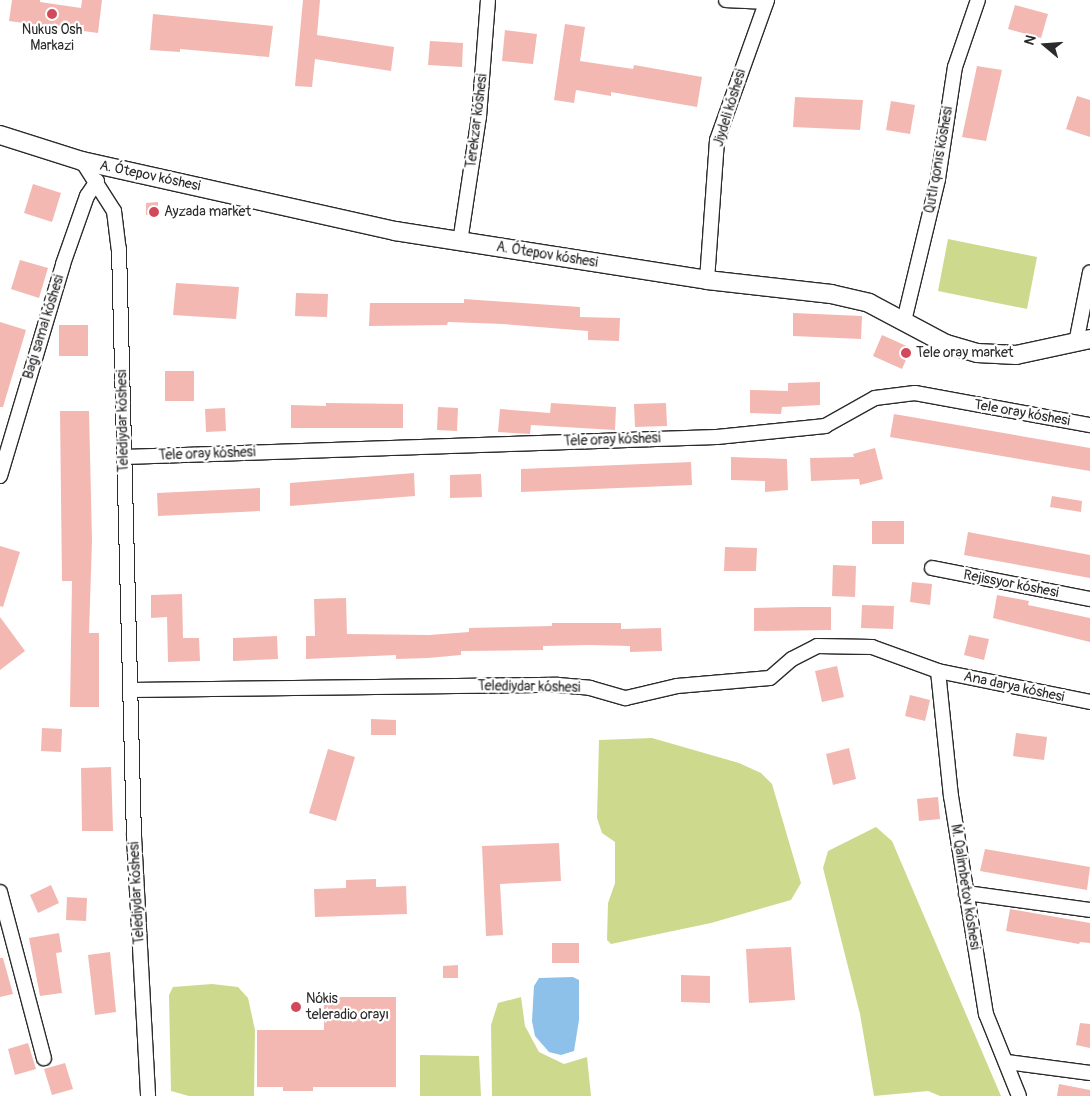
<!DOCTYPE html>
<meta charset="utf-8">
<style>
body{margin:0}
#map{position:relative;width:1090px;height:1096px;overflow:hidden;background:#fff;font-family:Pangolin,sans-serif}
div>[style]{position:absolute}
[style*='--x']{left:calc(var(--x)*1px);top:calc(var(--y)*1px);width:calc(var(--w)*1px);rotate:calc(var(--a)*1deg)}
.green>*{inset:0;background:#cdda8d}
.water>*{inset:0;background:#8dc1ea}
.building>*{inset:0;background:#f3b8b1}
.roads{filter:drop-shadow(1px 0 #2b2b2b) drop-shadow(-1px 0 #2b2b2b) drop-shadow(0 1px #2b2b2b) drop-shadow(0 -1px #2b2b2b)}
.minor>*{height:14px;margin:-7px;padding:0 7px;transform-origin:7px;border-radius:7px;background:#fff}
.tertiary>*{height:18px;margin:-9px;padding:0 9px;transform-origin:9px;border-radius:9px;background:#fff}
.dots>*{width:14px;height:14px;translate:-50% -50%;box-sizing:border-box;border:2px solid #fff;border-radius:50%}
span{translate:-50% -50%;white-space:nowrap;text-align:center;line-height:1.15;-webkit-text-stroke:4.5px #fff;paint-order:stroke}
.poi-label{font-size:14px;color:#2b2b2b}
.left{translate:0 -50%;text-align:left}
.street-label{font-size:14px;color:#2b2b2b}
.north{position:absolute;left:1020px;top:20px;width:50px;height:50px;-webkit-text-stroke:4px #fff;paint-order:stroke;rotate:288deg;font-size:14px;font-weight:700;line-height:20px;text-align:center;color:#2b2b2b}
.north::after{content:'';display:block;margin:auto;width:18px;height:22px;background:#2b2b2b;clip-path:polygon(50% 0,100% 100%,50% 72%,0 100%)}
</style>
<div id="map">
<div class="green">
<div style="clip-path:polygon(948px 239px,1037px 257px,1027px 309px,938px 291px)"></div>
<div style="clip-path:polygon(652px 738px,739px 763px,761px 773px,772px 784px,801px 883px,791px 900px,711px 923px,611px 944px,607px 940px,608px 903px,615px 883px,615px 842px,602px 833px,597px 818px,599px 740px)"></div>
<div style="clip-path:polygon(876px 827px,892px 841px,1001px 1096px,940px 1096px,928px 1091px,874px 1096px,860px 1014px,823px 868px,828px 851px)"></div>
<div style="clip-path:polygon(212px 984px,238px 987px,248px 998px,255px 1030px,254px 1096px,189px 1096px,171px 1091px,169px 995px,173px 987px)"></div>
<div style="clip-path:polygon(521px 997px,525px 1026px,539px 1052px,564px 1064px,587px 1057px,591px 1096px,492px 1096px,491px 1025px,498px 1003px)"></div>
<div style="clip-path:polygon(420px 1055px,479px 1056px,481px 1096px,420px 1096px)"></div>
</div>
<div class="water">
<div style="clip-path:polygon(573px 977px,579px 980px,579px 1020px,574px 1051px,561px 1055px,549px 1052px,535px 1036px,532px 1021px,534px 986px,539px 978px)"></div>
</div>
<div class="building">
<div style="clip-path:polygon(12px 0,40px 0,40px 2px,81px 8px,82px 0,102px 0,98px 33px,9px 21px)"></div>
<div style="clip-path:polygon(303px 0,320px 0,317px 35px,394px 47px,391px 71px,315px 59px,312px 87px,295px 86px)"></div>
<div style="clip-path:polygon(1015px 5px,1048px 14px,1041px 38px,1008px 29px)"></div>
<div style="clip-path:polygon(153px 14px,273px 26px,269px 57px,180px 49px,180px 52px,150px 50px)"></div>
<div style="clip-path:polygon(565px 24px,585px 27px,580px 61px,633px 69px,634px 65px,702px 77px,697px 107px,611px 92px,611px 96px,576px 90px,574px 103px,554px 100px)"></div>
<div style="clip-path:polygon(505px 30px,537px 34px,533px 64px,502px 61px)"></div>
<div style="clip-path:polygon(430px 41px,463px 43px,462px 67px,428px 65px)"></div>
<div style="clip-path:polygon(977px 66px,1002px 70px,986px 141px,962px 137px)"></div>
<div style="clip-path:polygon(1077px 96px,1090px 100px,1090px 137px,1066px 129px)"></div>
<div style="clip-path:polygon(795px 97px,863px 100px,860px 130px,793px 127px)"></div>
<div style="clip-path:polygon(891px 101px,915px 105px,910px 134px,886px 130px)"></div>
<div style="clip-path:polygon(33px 184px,61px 193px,52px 222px,24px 213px)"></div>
<div style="clip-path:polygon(158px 202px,158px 215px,146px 215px,146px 203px)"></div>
<div style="clip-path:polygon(20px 260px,48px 268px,39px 298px,11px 289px)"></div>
<div style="clip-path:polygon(176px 283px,239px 287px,236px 319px,173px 315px)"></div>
<div style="clip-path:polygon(296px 293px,328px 294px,327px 317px,295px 316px)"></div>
<div style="clip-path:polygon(464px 299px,580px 307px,580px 317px,620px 318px,619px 341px,588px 340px,588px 331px,503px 324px,448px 322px,447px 325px,369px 326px,370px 303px,464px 303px)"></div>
<div style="clip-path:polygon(793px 313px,862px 316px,861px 339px,793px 336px)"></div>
<div style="clip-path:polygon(0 322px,26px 330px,3px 407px,0 407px)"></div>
<div style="clip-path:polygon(59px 325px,88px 325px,88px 356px,59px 356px)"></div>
<div style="clip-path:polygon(882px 335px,911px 348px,902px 369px,873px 356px)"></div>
<div style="clip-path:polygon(165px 371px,194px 371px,194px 401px,165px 401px)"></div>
<div style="clip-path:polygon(820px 382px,820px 405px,782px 407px,781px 414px,750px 413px,750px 390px,788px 391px,788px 383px)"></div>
<div style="clip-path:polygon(326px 403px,403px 404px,403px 428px,291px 428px,291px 405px,326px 406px)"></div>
<div style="clip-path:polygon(551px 403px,616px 407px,615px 430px,531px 425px,530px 434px,498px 432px,500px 409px,550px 413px)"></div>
<div style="clip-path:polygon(666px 403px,667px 426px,635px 427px,634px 404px)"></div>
<div style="clip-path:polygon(438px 407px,458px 408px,457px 431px,437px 430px)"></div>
<div style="clip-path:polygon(225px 408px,226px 431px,206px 432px,205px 409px)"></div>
<div style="clip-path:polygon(60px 411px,89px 411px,92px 540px,89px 633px,99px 633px,99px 707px,70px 707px,72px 581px,62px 581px)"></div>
<div style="clip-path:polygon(894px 414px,1090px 448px,1090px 471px,890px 437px)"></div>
<div style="clip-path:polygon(875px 448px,883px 479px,860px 485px,859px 479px,811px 481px,810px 458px,854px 457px,853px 454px)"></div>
<div style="clip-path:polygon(731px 457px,787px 459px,788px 490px,765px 492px,765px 481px,731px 480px)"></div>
<div style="clip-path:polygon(691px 462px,692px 485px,521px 492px,521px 469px)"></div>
<div style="clip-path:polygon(414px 473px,415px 496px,290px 506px,290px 483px)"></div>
<div style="clip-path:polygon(481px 474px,482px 497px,450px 498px,450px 475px)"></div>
<div style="clip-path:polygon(260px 488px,260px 511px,158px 516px,157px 493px)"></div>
<div style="clip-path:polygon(1052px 496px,1082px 501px,1081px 512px,1050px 507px)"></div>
<div style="clip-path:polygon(872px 521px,904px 521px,904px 544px,872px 544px)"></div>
<div style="clip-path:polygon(968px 532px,1090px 555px,1090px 578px,964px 555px)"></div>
<div style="clip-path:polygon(0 546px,20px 552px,3px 607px,0 606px)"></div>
<div style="clip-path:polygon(725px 547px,757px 548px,756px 571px,724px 571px)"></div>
<div style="clip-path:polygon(833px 565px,856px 566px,855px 597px,832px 596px)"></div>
<div style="clip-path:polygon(912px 582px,932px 584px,930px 605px,910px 602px)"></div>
<div style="clip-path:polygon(182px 594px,183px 638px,199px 638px,200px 661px,168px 662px,167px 617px,151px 618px,151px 595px)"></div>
<div style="clip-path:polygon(997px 595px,1029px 601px,1028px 605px,1090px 618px,1090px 642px,993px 618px)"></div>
<div style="clip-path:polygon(346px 598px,347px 634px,429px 635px,469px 632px,469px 628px,552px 626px,552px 623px,621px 623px,621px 629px,661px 628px,662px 651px,630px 652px,630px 646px,590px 645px,543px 646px,543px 650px,461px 651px,461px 655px,428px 658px,396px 659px,396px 655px,306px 659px,306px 636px,315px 636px,314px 599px)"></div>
<div style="clip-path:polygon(862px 605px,894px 606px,893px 629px,861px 628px)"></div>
<div style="clip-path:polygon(799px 607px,831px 607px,831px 630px,754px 631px,754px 608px)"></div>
<div style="clip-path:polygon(0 617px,25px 651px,0 670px)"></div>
<div style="clip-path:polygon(969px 635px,989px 639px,984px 660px,964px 655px)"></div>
<div style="clip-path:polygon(277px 636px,278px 659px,233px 661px,233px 638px)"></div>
<div style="clip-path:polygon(837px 666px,844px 697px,822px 702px,815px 671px)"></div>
<div style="clip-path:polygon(910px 695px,930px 700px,925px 721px,905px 716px)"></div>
<div style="clip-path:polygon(371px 719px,396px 720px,396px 735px,371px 735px)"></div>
<div style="clip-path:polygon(42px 728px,62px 729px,61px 752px,41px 751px)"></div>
<div style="clip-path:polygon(1016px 733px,1047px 737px,1044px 760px,1013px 756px)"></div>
<div style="clip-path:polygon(849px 748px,856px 779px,833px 785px,826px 754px)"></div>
<div style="clip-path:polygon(328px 749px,355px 757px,336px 821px,309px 813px)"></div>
<div style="clip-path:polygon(111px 767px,113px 831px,82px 831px,81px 768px)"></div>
<div style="clip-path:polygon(938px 797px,940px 819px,919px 821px,917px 799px)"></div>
<div style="clip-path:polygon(559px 843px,561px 881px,500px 884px,503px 935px,486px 936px,482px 846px)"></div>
<div style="clip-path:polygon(985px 849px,1090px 867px,1087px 890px,980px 871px)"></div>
<div style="clip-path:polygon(376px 879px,376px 887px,406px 886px,407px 914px,315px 917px,314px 889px,346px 888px,346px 880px)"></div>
<div style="clip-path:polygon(51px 885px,59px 903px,38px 913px,30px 895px)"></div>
<div style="clip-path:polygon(67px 897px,87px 898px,86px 921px,66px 920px)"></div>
<div style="clip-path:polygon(1010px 909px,1090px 923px,1090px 943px,1080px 942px,1079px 944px,1006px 931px)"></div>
<div style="clip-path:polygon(59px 933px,62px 952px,56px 953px,62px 993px,40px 996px,29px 938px)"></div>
<div style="clip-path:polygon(552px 943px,579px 943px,579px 963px,552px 963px)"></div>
<div style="clip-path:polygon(791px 947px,795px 1000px,749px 1003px,746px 949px)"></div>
<div style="clip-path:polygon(110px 952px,116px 1012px,95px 1015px,88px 955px)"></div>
<div style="clip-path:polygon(0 958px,3px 958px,13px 994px,0 997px)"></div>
<div style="clip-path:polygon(458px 965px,458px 978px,443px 978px,443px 966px)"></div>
<div style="clip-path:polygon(681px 975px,710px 976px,710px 1003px,681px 1002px)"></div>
<div style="clip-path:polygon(324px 997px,396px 997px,396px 1087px,313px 1087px,313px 1091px,283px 1091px,283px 1087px,257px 1087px,257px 1030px,324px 1030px)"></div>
<div style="clip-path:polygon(1080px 1023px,1090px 1024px,1090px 1048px,1076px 1045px)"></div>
<div style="clip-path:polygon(28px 1043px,36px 1069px,15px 1075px,8px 1049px)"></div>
<div style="clip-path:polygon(65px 1063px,73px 1089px,52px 1095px,44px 1069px)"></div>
<div style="clip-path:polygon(1059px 1084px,1090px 1090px,1090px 1096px,1057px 1096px)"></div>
</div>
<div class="roads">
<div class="minor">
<div style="--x:726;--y:0;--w:40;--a:2.9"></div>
<div style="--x:82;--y:161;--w:59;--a:57.4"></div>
<div style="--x:114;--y:211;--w:38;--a:83"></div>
<div style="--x:119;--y:249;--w:587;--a:88.54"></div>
<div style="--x:134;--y:836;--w:260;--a:86.9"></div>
<div style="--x:460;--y:242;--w:126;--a:-81.4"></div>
<div style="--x:479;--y:117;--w:117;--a:-85.6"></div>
<div style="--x:707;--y:280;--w:140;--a:-85.9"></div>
<div style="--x:717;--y:140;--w:149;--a:-70.3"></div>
<div style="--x:904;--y:321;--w:146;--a:-76.5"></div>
<div style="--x:938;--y:179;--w:113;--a:-81.4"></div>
<div style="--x:955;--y:67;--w:71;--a:-71.1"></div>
<div style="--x:1076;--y:343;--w:72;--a:-78.8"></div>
<div style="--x:124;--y:457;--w:593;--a:-1.93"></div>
<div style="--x:717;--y:437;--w:109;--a:-5.8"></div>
<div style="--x:825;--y:426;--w:57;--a:-29.2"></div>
<div style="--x:875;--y:398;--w:40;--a:-7.1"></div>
<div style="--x:915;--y:393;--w:178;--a:10.4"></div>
<div style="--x:0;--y:476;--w:221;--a:-73.4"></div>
<div style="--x:63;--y:264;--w:72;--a:-70.6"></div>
<div style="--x:87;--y:196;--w:18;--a:-56"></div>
<div style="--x:932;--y:568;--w:161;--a:11.1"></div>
<div style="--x:938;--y:671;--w:126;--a:84.1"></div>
<div style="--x:951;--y:796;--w:221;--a:80.9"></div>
<div style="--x:986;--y:1014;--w:88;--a:68.1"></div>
<div style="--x:131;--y:690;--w:427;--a:-0.7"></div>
<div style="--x:558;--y:685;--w:32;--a:5"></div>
<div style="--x:590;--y:688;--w:37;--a:16"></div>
<div style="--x:626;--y:698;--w:52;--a:-13.2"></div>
<div style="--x:677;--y:686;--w:93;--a:-4.9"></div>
<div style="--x:770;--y:678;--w:29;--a:-41"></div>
<div style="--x:792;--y:659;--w:28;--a:-27"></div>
<div style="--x:817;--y:646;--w:55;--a:1"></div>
<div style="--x:872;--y:647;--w:70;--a:20"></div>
<div style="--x:938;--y:671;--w:155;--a:11.5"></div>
<div style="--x:0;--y:892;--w:172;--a:75.2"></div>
<div style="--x:966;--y:893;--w:125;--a:7.8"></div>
<div style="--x:1007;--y:1062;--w:84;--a:7.5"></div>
</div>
<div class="tertiary">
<div style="--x:0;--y:135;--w:86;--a:17.6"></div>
<div style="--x:82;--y:161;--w:321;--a:12.6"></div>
<div style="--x:395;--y:231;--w:316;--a:8.9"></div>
<div style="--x:707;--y:280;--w:125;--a:6.4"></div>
<div style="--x:831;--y:294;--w:39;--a:13"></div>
<div style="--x:869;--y:303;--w:87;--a:28"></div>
<div style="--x:946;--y:344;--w:32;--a:16"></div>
<div style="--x:977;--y:353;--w:39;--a:3"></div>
<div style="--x:1016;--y:355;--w:76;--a:-12.2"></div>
</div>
</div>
<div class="dots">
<div style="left:52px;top:14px;background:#d1495b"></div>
<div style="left:154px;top:212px;background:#d1495b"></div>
<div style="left:906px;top:353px;background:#d1495b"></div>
<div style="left:296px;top:1007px;background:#d1495b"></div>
</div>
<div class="poi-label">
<span style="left:52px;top:38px">Nukus Osh<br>Markazi</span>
<span class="left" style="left:164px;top:212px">Ayzada market</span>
<span class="left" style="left:916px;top:353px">Tele oray market</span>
<span class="left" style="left:306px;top:1007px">Nókis<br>teleradio orayı</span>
</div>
<div class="street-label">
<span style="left:730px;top:108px;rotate:-73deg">Jiydeli kóshesi</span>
<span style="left:477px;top:121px;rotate:-83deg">Terekzar kóshesi</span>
<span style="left:939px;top:160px;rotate:-80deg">Qutlı qonıs kóshesi</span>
<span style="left:150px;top:176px;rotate:12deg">A. Ótepov kóshesi</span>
<span style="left:547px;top:255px;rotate:9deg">A. Ótepov kóshesi</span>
<span style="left:44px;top:327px;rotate:-73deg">Baǵı samal kóshesi</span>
<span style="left:1022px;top:413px;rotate:10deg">Tele oray kóshesi</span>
<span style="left:123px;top:421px;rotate:-91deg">Telediydar kóshesi</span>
<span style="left:612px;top:440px;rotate:-2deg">Tele oray kóshesi</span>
<span style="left:207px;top:454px;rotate:-2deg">Tele oray kóshesi</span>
<span style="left:1011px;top:584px;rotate:11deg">Rejissyor kóshesi</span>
<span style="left:529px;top:687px;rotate:1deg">Telediydar kóshesi</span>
<span style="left:1014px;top:687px;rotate:12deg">Ana darya kóshesi</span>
<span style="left:965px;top:887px;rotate:81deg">M. Qalimbetov kóshesi</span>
<span style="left:137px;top:893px;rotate:-93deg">Telediydar kóshesi</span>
</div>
<div class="north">N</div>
</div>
